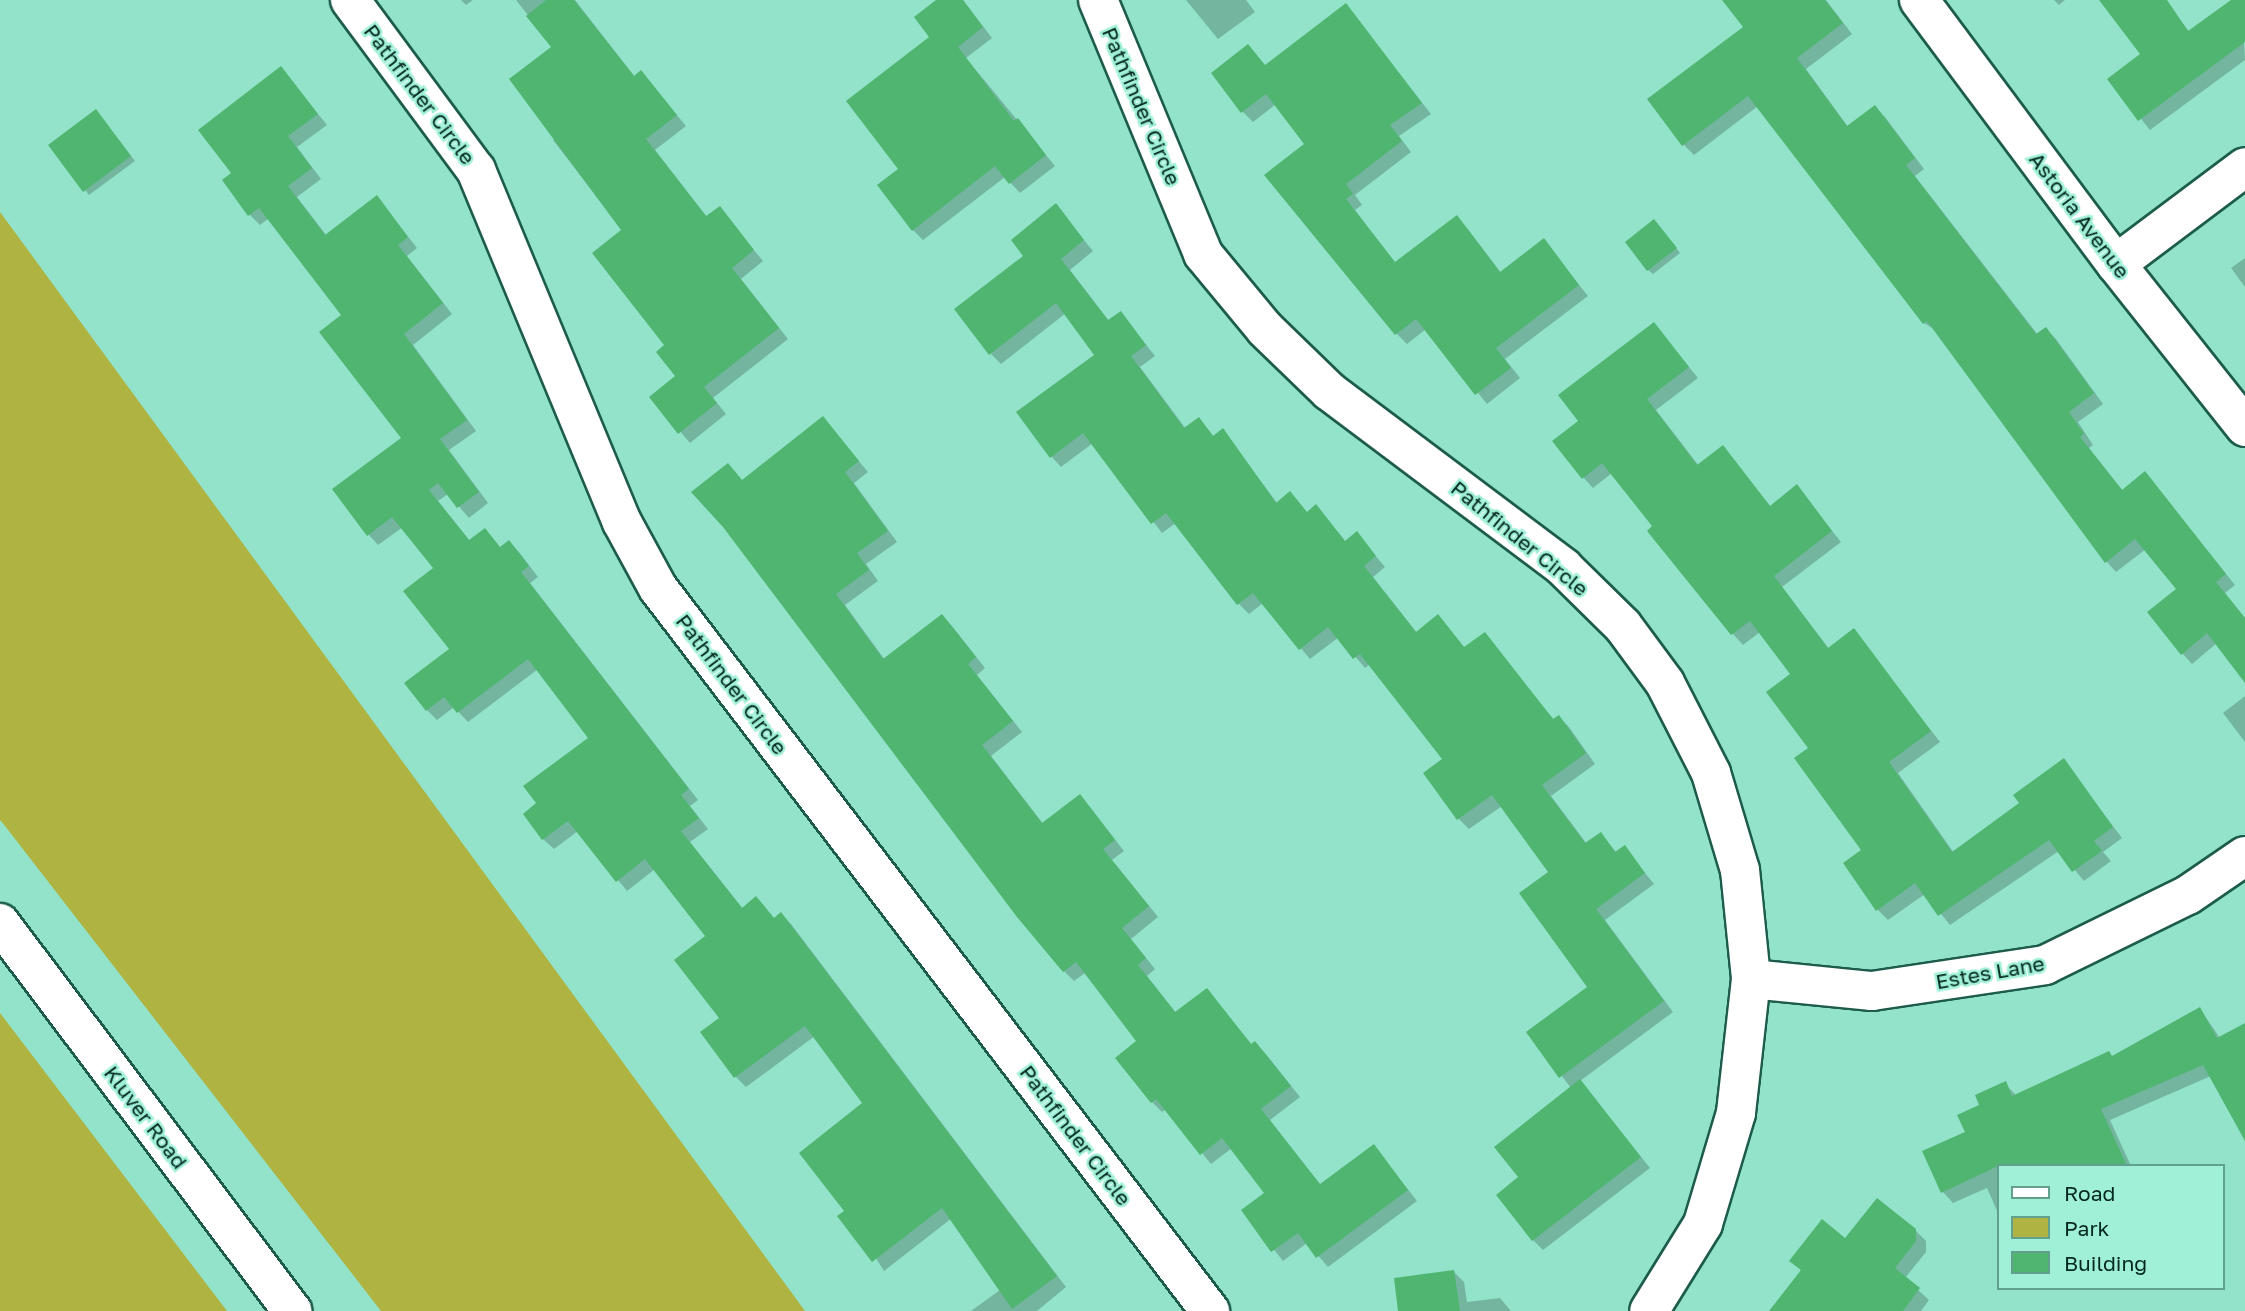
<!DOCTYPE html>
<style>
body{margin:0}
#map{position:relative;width:2245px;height:1311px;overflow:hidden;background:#92e3c9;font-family:"Golos Text",sans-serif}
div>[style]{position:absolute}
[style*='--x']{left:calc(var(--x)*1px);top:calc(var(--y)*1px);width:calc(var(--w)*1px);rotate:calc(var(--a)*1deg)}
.green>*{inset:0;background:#aeb342}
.shadow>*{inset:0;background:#0003}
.building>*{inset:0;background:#4fb570}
.roads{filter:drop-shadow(2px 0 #1d5c4b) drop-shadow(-2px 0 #1d5c4b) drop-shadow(0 2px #1d5c4b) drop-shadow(0 -2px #1d5c4b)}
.street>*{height:38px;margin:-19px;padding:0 19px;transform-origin:19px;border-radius:19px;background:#fff}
.secondary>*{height:38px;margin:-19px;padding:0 19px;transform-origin:19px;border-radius:19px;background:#fff}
span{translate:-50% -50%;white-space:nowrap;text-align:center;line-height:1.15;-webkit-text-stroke:5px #9ff0d6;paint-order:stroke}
.street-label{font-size:21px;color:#05281f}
.legend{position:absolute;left:1997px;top:1164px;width:228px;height:126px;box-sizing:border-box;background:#9ff0d6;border:2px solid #61a08d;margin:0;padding:9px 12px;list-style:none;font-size:21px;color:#05281f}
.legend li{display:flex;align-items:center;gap:14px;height:35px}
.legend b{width:35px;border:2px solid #61a08d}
</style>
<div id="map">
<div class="green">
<div style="clip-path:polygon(0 212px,805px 1311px,381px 1311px,5px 826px,0 820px)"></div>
<div style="clip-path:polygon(0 1013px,227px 1311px,0 1311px)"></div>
</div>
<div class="shadow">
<div style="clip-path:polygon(461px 0,473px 0,466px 5px)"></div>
<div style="clip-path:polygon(516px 0,575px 0,635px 77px,641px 72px,686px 126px,655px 150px,707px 217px,719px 208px,763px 261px,741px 279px,788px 339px,713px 398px,726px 414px,690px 443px,651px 397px,677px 376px,623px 231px,553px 140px,557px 137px,553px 47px)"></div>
<div style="clip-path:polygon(939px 0,963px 0,992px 38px,966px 58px,1055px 166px,1020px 193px,1005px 177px,923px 240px,913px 230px,900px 169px)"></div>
<div style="clip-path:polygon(1186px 0,1246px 0,1255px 12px,1218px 39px)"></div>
<div style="clip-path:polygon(1725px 0,1826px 0,1852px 34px,1806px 69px,1848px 127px,1875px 107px,1885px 117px,1924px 169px,1915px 176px,2038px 335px,2046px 329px,2056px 339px,2103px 404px,2078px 422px,2093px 445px,2089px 448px,2123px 491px,2145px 473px,2235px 585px,2225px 593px,2245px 618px,2245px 680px,2217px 643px,2192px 664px,2182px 653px,2178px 589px,2146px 549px,2116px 572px,2106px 561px,1937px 331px,1924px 323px,1758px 106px,1694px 155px,1683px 144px,1745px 28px)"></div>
<div style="clip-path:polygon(2054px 0,2065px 0,2059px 5px)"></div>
<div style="clip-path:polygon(2101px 0,2166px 0,2190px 33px,2234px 0,2242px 0,2245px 60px,2150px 130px,2109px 79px,2142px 54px)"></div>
<div style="clip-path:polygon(1346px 6px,1431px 114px,1399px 136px,1411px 152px,1355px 195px,1362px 205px,1355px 210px,1396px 264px,1467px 228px,1501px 273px,1544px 241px,1588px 296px,1505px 359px,1520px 378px,1487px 404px,1426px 329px,1407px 344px,1397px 334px,1307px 144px,1276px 104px,1253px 122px,1243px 112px,1248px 46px,1266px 67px)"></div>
<div style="clip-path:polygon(281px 68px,327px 125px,297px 147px,321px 179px,297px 197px,327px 236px,377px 197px,417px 248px,407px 256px,452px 314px,413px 345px,476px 431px,449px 450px,488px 503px,469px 518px,448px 494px,438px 501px,470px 541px,501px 548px,509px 542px,519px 552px,538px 577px,530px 583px,698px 800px,690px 806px,708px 829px,690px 842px,743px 909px,775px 919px,781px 914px,791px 924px,1066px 1287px,1037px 1311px,971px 1311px,1000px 1290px,952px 1218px,884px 1271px,846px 1211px,865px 1104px,815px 1036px,746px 1087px,735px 1076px,708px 936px,655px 869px,627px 891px,578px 831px,554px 849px,543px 839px,525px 814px,539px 804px,590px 739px,538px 669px,468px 722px,454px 707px,437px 720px,427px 710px,452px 649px,435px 568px,403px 527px,378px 545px,368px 534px,404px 438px,343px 315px,269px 218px,260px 225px,250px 215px,233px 174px)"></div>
<div style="clip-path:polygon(100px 116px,135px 161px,89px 195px,85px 190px)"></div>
<div style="clip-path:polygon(1056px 206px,1093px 251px,1070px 270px,1109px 321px,1121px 313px,1155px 356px,1140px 367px,1186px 429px,1199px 419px,1214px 437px,1223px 431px,1278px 504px,1308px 513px,1316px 506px,1346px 542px,1357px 534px,1385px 567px,1373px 577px,1417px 633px,1438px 617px,1465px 648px,1484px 634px,1554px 720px,1559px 717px,1569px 727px,1595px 764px,1551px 796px,1587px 844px,1601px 834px,1617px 853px,1624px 847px,1654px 884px,1605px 920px,1673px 1012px,1580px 1081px,1650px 1168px,1543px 1250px,1533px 1240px,1521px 1177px,1571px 1088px,1528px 1032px,1589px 987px,1551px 873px,1502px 806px,1469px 829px,1459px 819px,1425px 773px,1445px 759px,1370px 664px,1365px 668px,1339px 637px,1310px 659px,1263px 603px,1249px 614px,1239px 604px,1176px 523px,1162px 533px,1093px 443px,1061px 467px,1051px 456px,1096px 355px,1066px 313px,1001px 364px,991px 354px,1025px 256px)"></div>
<div style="clip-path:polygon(1659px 226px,1680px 253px,1653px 274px,1648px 270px)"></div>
<div style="clip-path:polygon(2245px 258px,2245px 287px,2231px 268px)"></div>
<div style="clip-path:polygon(1654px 324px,1698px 378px,1656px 410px,1699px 466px,1723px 448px,1771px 507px,1797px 487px,1841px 542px,1782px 587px,1829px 649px,1854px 631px,1940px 742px,1898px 773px,1954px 853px,2022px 803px,2064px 761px,2122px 838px,2103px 852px,2111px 861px,2084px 881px,2059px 851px,1950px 925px,1925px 894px,1888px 920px,1878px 910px,1863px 851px,1811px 749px,1792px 675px,1760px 632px,1743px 645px,1733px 634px,1649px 531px,1655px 527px,1612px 473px,1593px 488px,1583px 477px,1580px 422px)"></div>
<div style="clip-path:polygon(823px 418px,868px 472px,854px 483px,897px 542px,866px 564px,878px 581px,845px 605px,885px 660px,942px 616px,952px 626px,985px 668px,977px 675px,1022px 732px,991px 756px,1044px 825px,1090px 807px,1124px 851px,1112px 860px,1158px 917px,1131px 939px,1155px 969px,1147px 976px,1177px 1014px,1207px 990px,1252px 1045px,1255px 1043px,1265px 1053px,1300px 1097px,1270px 1120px,1321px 1186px,1374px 1146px,1417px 1201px,1328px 1267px,1307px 1243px,1283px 1261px,1243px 1210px,1267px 1193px,1232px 1148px,1211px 1164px,1166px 1109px,1162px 1112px,1152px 1102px,1118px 1058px,1139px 1041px,1085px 973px,1074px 981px,1064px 971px,957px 837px,743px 481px)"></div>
<div style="clip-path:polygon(2245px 696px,2245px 742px,2223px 713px)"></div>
<div style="clip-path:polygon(2200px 1009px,2220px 1038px,2245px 1025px,2245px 1137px,2211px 1076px,2110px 1120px,2131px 1166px,1998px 1166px,1998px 1213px,1987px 1188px,1953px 1203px,1943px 1192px,1925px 1152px,1967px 1133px,1981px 1106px,2005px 1084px,2017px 1096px,2113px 1057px)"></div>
<div style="clip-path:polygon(1915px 1230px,1926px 1241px,1926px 1252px,1905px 1278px,1929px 1300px,1921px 1311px,1771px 1311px,1802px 1271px,1791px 1261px,1845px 1240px)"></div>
<div style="clip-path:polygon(1454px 1272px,1464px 1282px,1467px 1302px,1500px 1298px,1511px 1311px,1400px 1311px)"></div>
</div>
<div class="building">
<div style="clip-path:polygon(546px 0,574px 0,634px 76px,641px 70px,677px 115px,646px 139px,706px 216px,720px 206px,754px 250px,732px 268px,779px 328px,704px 387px,717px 403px,678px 434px,649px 397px,675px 376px,656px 352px,664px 345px,592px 253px,621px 230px,509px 79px,551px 47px,526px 16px)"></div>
<div style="clip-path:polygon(936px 0,963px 0,983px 27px,958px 47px,1014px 121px,1018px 118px,1046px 155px,1009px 184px,995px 166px,912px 231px,877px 185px,898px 169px,846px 101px,929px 37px,914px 17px)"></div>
<div style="clip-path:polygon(1722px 0,1825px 0,1843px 23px,1797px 58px,1847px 126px,1875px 105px,1915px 158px,1906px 165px,2036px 334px,2046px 327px,2094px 393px,2069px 412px,2084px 434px,2080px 437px,2122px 490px,2145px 471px,2226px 574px,2216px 582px,2245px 618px,2245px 683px,2207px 633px,2181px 655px,2147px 612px,2176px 589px,2135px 539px,2105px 563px,1927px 321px,1923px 324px,1748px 96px,1682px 146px,1647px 99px,1743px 27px)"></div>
<div style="clip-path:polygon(2099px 0,2167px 0,2188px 31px,2231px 0,2245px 0,2245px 42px,2138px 121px,2107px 79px,2140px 54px)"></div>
<div style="clip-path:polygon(1346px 3px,1422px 103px,1390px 125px,1402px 141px,1346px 184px,1353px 194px,1346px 199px,1395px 262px,1457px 215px,1500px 272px,1544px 238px,1579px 285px,1496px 348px,1511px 368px,1475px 395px,1416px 319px,1395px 335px,1264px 175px,1304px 144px,1266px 94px,1241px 113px,1211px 73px,1248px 44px,1265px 65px)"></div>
<div style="clip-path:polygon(281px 66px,318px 114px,288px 136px,312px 168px,288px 186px,325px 235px,377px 195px,408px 237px,398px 245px,443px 303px,404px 334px,467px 420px,440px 439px,479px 492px,457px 508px,438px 483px,429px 490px,469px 540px,485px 528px,500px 547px,509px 540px,529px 566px,521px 572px,689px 789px,681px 795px,699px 818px,681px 831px,742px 908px,756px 896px,774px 918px,781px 912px,1057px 1276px,1012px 1309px,942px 1208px,872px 1262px,837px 1216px,844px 1211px,799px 1153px,862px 1103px,805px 1026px,734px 1078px,700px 1032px,719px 1018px,674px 960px,705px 936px,645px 859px,616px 882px,568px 821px,542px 840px,523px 814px,536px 803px,523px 786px,588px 738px,528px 659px,457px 713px,444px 697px,426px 711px,404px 683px,449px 649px,403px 591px,433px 568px,392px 517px,367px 536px,332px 489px,401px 438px,319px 332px,341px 315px,259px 208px,248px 216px,222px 180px,231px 173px,198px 130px)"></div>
<div style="clip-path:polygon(96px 109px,131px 156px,83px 192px,48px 145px)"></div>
<div style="clip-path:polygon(1056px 203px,1084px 240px,1061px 259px,1108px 320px,1121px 311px,1146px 345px,1131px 356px,1184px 428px,1199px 417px,1213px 436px,1223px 428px,1276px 503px,1290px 491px,1307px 512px,1316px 504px,1345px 541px,1357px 531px,1376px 556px,1364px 566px,1416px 632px,1438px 614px,1464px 647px,1485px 632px,1553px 719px,1559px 715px,1586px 753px,1542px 785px,1585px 843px,1601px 832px,1615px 852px,1625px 845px,1645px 873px,1596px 909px,1664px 1001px,1559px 1078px,1526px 1032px,1587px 987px,1519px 893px,1548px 872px,1492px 795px,1457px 820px,1423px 773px,1442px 759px,1360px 654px,1353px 659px,1328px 627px,1299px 650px,1253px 593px,1237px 605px,1166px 513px,1151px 524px,1083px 433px,1050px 458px,1016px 412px,1094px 355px,1056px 303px,989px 355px,954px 309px,1023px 256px,1011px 240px)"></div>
<div style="clip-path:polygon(1654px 219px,1677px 248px,1647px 271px,1625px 242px)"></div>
<div style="clip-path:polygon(1654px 322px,1689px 367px,1647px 399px,1697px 465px,1723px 445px,1770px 506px,1797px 484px,1832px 531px,1774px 576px,1828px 648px,1854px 628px,1931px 731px,1889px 762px,1952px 852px,2019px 803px,2013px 795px,2064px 758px,2113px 827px,2094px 841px,2102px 851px,2072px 872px,2049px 840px,1938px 916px,1915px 883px,1876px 911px,1843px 863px,1861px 850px,1794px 758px,1808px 748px,1766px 692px,1790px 674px,1750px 621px,1731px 635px,1647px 531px,1652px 526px,1602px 463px,1582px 479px,1552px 441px,1578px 421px,1558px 395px)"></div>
<div style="clip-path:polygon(823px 416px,859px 461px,845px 472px,888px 531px,857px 553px,869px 570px,836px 594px,883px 659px,942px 614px,976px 657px,968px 664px,1013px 721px,982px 745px,1042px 823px,1080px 794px,1115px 840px,1103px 849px,1149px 906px,1122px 928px,1146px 958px,1138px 965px,1175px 1012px,1207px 988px,1251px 1044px,1255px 1041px,1291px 1086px,1261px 1109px,1320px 1184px,1374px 1144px,1408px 1190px,1316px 1258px,1298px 1233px,1271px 1252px,1241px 1210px,1264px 1193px,1222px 1138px,1200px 1155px,1156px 1099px,1151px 1103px,1115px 1058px,1136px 1041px,1076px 962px,1063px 972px,1017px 917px,723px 527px,691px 492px,728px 463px,742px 480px)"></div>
<div style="clip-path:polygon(2200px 1007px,2217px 1038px,2245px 1023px,2245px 1141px,2203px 1065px,2101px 1109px,2127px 1166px,1998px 1166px,1941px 1193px,1922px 1151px,1965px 1132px,1957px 1115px,1979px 1105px,1975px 1095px,2006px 1081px,2012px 1096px,2109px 1051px,2112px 1056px)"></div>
<div style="clip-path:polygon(1580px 1079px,1641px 1157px,1532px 1241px,1496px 1195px,1518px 1177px,1494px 1147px)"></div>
<div style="clip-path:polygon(1877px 1198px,1916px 1229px,1916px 1241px,1895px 1268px,1920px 1288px,1903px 1311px,1769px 1311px,1801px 1270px,1789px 1261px,1822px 1219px,1845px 1238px)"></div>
<div style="clip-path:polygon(1454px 1270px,1460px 1311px,1398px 1311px,1394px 1278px)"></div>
</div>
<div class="roads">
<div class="street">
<div style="--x:350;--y:0;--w:212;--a:53.5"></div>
<div style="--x:476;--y:170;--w:381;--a:67.5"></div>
<div style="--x:622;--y:522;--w:75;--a:61.4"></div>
<div style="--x:658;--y:588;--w:910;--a:52.64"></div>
<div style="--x:1098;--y:0;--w:275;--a:67.5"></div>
<div style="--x:1203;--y:254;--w:97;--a:50.4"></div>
<div style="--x:1265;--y:329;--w:89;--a:44.1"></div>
<div style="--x:1329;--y:391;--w:293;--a:36.9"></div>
<div style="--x:1563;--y:567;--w:84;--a:44.5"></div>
<div style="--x:1623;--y:626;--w:71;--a:53.6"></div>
<div style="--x:1665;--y:683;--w:101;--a:62.9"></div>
<div style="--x:1711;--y:773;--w:101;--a:73.4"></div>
<div style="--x:1740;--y:870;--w:110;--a:84.2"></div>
<div style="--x:1751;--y:979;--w:135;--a:96.4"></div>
<div style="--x:1736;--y:1113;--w:116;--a:106.6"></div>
<div style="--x:1703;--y:1224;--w:102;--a:121.8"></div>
<div style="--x:1919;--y:0;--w:329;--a:53.3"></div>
<div style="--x:2116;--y:264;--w:208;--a:51.6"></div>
<div style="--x:2116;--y:264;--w:161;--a:-36.9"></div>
<div style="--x:1751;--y:979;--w:122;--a:5.7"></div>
<div style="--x:1872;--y:991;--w:175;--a:-8.5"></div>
<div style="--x:2045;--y:965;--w:159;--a:-26.1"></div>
<div style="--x:2188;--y:895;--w:69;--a:-34.4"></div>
</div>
<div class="secondary">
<div style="--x:0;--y:923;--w:486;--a:53"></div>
</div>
</div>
<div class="street-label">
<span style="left:420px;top:94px;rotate:53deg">Pathfinder Circle</span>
<span style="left:1142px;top:106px;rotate:67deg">Pathfinder Circle</span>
<span style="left:2080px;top:215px;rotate:53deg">Astoria Avenue</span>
<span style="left:1520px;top:538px;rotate:39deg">Pathfinder Circle</span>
<span style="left:732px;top:684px;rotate:53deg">Pathfinder Circle</span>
<span style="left:1990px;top:972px;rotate:-10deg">Estes Lane</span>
<span style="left:146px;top:1117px;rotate:53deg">Kluver Road</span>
<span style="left:1076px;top:1135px;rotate:53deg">Pathfinder Circle</span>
</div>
<ul class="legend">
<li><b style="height:9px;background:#fff"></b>Road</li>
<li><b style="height:19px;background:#aeb342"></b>Park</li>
<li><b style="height:19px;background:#4fb570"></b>Building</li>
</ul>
</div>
